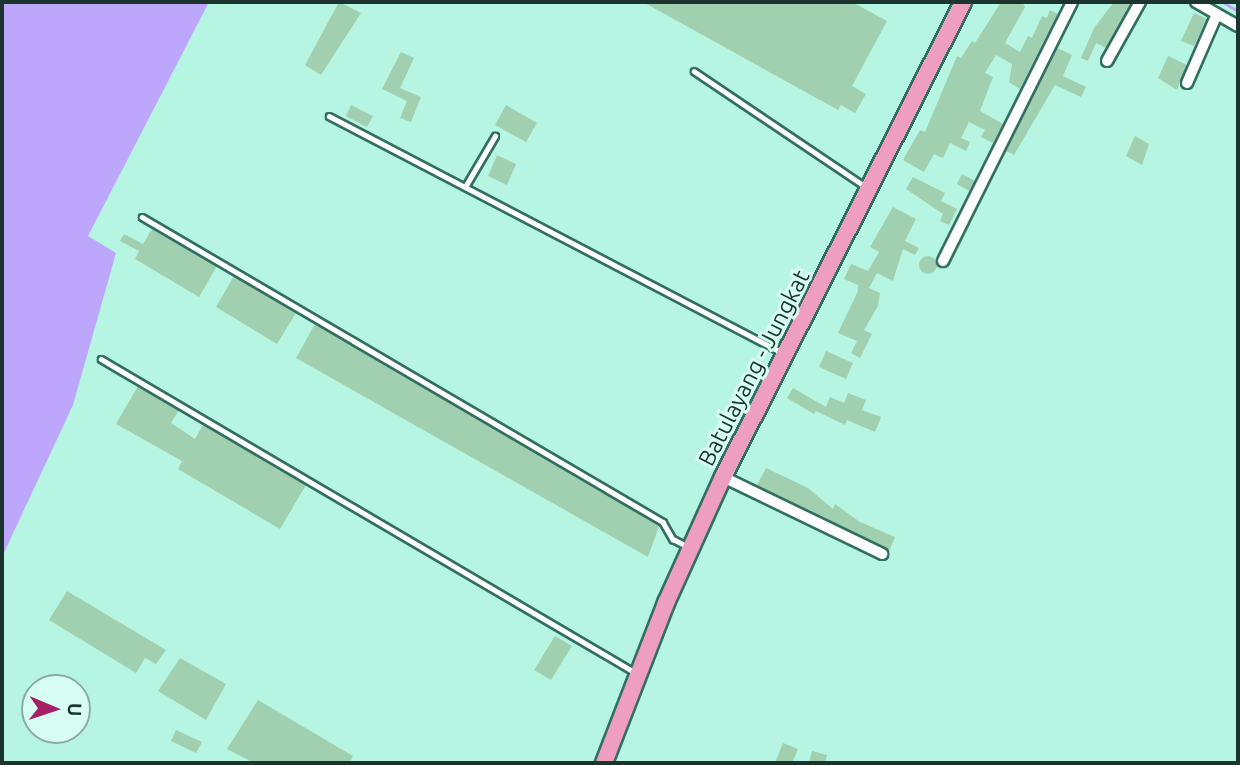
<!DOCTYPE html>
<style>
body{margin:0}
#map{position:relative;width:1240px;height:765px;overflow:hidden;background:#b6f5e2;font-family:Ubuntu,sans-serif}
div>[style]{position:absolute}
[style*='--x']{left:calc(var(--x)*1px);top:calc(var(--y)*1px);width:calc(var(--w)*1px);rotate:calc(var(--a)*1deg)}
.water>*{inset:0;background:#bca7fc}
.stream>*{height:2.5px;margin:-1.25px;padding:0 1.25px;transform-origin:1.25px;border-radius:1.25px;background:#bca7fc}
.building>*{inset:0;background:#a0d0af}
.round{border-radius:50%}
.roads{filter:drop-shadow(2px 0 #326f60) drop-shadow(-2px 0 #326f60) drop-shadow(0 2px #326f60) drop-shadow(0 -2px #326f60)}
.service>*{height:4.5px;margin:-2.25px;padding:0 2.25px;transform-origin:2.25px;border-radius:2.25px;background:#fff}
.minor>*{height:10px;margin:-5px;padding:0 5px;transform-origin:5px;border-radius:5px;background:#fff}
.trunk>*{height:16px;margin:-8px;padding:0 8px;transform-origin:8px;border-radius:8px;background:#ee9ebf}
span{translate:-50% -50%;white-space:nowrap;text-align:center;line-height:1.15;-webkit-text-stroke:6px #d7fcf1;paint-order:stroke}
.street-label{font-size:23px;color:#1b342d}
.frame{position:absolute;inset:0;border:4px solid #1b342d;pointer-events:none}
.north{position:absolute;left:21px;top:674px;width:70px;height:70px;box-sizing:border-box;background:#d7fcf1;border:2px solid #8caca3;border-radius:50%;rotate:92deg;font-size:19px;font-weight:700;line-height:28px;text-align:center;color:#1b342d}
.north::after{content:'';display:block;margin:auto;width:24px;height:32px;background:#a72067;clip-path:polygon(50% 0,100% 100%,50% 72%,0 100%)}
</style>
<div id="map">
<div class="water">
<div style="clip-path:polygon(2px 2px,209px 2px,88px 236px,116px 253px,73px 405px,2px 557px)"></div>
</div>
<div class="stream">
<div style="--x:1223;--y:2;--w:17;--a:31"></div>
</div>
<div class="building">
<div style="clip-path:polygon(339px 2px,361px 13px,321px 75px,305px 65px)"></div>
<div style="clip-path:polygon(643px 2px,852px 2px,887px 21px,852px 86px,866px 94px,855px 113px,841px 105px,838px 110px)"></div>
<div style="clip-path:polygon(1001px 2px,1022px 2px,1025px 7px,1005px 43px,1020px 52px,1028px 36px,1032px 38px,1042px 16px,1047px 18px,1050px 10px,1058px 14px,1020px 89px,1009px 82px,1012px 64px,996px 55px,985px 73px,993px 77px,980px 111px,1003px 124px,993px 143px,981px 137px,985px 130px,969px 122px,961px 138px,970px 142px,966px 151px,950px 143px,943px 158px,934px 154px,924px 172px,903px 160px,920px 130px,925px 132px,957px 56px,961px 58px,972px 41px,975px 43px)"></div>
<div style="clip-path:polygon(1114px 2px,1132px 2px,1106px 48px,1096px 43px,1088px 61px,1081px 58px,1094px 28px)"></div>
<div style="clip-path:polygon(1194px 13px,1207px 19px,1194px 46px,1181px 41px)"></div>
<div style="clip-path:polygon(1057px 48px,1072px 55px,1063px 76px,1086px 87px,1081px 97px,1055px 85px,1014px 155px,1006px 151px)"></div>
<div style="clip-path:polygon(401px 52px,414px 58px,400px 88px,421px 97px,411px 122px,400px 118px,407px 101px,382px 89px)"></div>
<div style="clip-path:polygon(1168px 56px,1187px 65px,1177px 90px,1158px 78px)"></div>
<div style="clip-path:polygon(351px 105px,373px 116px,367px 127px,346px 116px)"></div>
<div style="clip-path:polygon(506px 105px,537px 123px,526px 142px,495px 125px)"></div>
<div style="clip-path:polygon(1135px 136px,1149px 144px,1142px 165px,1126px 156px)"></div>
<div style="clip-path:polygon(497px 155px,516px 164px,507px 185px,488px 176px)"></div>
<div style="clip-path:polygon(962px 174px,975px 181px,969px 191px,957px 184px)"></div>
<div style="clip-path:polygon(913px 177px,945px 193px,941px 201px,957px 209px,949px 225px,940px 221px,943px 214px,906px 189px)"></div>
<div style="clip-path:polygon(893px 207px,916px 219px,905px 241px,919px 248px,915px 255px,903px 249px,893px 281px,877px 273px,869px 288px,880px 293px,878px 306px,864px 330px,872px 334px,860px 358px,851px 353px,857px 341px,838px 333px,858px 291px,858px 285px,844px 279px,851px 264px,868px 271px,879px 252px,870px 247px)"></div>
<div style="clip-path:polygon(152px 229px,217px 266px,199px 297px,135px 259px,139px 251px,120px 241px,124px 234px,143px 244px)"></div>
<div class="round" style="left:919px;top:256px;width:18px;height:18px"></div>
<div style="clip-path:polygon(234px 276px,296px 313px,277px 344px,216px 307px)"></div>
<div style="clip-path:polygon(315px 324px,659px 526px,648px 557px,296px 358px)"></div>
<div style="clip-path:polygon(826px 351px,853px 363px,846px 379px,819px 367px)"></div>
<div style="clip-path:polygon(138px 386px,179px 410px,171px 423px,195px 439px,203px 425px,306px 485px,280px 529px,178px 469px,182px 461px,116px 424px)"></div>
<div style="clip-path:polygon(793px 388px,826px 407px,830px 397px,844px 403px,848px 393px,866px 400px,862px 410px,881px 417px,875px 432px,847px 420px,845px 425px,816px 411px,814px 414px,787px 398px)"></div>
<div style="clip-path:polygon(766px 468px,808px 488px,833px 509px,835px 504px,860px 522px,895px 537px,889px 551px,757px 485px)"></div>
<div style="clip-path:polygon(67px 591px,166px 650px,156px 664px,145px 658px,136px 673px,49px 620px)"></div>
<div style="clip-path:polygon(555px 636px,572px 646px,551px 680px,534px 670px)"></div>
<div style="clip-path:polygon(180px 658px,226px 684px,206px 720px,158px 691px)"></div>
<div style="clip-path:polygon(258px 700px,353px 756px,349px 763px,254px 763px,227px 749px)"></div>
<div style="clip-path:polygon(176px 730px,202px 742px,196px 753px,171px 741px)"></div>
<div style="clip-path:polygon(783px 743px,798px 749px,792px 763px,775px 763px)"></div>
<div style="clip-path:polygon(812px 751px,827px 755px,825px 763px,809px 763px)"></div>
</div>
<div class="roads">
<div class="service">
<div style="--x:694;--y:71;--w:207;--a:34"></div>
<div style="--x:329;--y:116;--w:510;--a:27.57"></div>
<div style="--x:465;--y:187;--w:59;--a:-59.5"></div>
<div style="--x:142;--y:217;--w:604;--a:30.35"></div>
<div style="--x:663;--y:522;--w:20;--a:60"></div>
<div style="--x:673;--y:539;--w:16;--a:27"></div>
<div style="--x:101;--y:359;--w:620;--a:30.41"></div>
</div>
<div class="minor">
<div style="--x:1196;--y:2;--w:48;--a:29.7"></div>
<div style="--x:1107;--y:61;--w:68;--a:-60.8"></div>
<div style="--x:1187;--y:83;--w:75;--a:-66.5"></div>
<div style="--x:943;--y:261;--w:289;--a:-63.5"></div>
<div style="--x:723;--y:477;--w:177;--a:25.8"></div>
</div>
<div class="trunk">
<div style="--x:604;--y:763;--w:172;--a:-68.8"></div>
<div style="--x:666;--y:603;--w:138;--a:-65.7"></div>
<div style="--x:723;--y:477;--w:532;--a:-63.19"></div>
</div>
</div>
<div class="street-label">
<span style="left:754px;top:368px;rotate:-63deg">Batulayang - Jungkat</span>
</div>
<div class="frame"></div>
<div class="north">U</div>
</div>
